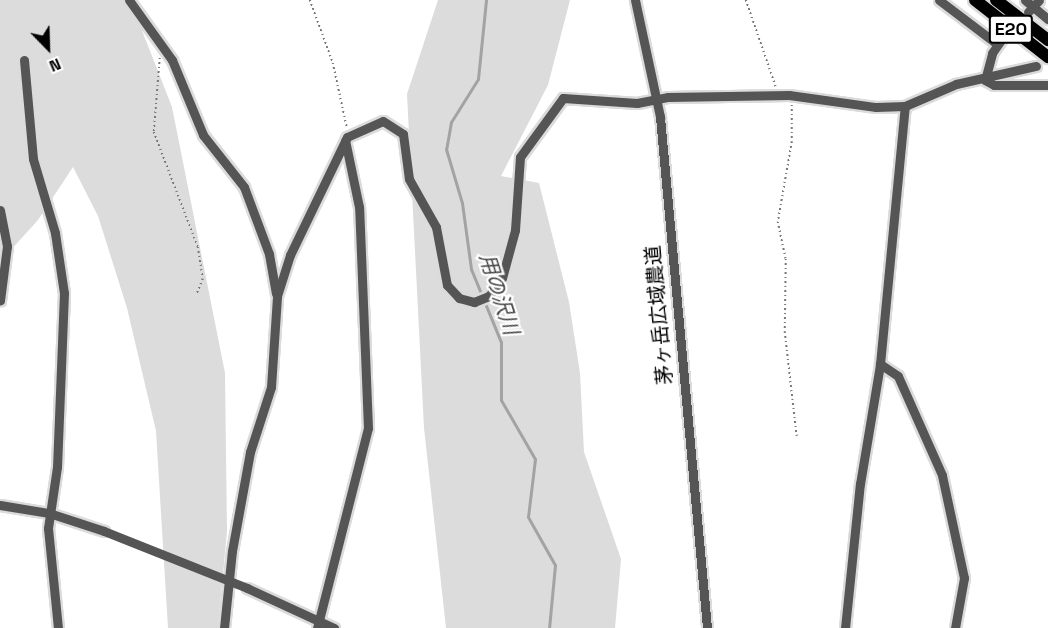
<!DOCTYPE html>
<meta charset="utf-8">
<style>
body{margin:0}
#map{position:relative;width:1048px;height:628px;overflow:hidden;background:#fff;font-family:"Space Grotesk","Noto Sans JP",sans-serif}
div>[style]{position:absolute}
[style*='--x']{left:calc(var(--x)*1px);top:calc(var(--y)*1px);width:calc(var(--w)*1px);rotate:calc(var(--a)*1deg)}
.green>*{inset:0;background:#dcdcdc}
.stream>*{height:3px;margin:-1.5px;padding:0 1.5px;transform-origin:1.5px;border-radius:1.5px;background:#a3a3a3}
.path>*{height:1.5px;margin-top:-0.75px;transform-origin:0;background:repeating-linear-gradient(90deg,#777 0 1.5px,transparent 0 4.5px)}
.roads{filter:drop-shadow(2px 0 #dbdbdb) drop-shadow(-2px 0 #dbdbdb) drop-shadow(0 2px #dbdbdb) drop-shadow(0 -2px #dbdbdb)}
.minor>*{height:9px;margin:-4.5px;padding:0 4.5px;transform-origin:4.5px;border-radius:4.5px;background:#555}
.highway>*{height:12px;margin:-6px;padding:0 6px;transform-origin:6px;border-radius:6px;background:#000}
.minor-bridge>*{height:9px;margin:-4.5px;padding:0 4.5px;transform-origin:4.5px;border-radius:4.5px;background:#555}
span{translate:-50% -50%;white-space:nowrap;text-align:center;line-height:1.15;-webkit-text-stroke:4.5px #fff;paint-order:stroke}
.shield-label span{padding:2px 4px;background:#fff;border:2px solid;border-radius:4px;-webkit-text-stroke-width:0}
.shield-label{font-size:18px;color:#000;font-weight:700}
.street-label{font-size:20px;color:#000}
.water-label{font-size:21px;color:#444;font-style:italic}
.north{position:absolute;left:18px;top:18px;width:60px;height:60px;-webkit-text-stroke:4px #fff;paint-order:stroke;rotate:157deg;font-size:16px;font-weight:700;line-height:24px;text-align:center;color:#000}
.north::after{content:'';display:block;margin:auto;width:21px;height:27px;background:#000;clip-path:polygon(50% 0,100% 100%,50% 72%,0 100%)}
</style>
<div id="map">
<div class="green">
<div style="clip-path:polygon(0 0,130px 0,172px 107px,225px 373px,227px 531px,218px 628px,168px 628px,156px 431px,127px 308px,98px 216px,73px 167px,38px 220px,0 262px)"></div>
<div style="clip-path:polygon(438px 0,570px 0,548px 85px,501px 176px,539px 183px,569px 302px,580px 373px,584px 452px,621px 559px,615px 628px,446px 628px,424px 428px,407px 94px)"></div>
</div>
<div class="stream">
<div style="--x:486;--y:0;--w:79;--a:95.8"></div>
<div style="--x:478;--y:79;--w:51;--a:122.1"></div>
<div style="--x:451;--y:122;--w:27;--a:100"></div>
<div style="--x:446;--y:149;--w:56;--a:73.5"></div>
<div style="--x:462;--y:203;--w:67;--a:82.2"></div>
<div style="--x:471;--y:269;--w:79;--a:67.7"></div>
<div style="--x:501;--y:342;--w:58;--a:90"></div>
<div style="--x:501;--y:400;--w:68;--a:60"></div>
<div style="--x:535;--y:459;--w:58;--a:96.9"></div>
<div style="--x:528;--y:517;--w:55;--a:60.6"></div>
<div style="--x:555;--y:565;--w:63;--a:95.4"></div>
</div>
<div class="path">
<div style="--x:310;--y:0;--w:67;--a:69.9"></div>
<div style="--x:333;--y:63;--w:66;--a:77.8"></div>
<div style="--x:746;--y:0;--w:92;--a:71"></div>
<div style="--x:160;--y:58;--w:74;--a:94.6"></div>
<div style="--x:154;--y:132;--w:123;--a:69.1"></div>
<div style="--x:198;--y:247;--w:32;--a:81"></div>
<div style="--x:203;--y:279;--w:16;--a:112"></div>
<div style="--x:792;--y:105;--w:37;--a:90"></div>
<div style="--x:792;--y:142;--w:81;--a:99.9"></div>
<div style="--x:778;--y:222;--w:38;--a:78"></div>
<div style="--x:786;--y:259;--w:73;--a:90.8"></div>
<div style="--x:785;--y:332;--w:107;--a:83.5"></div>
</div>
<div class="roads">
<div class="minor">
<div style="--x:129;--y:0;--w:74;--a:54.4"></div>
<div style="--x:172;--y:60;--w:81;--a:67.5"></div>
<div style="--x:203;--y:135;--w:66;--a:51.7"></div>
<div style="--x:244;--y:187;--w:72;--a:69.5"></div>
<div style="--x:269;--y:254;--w:40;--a:80"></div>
<div style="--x:635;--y:0;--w:120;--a:77.9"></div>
<div style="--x:660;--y:117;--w:513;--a:84.74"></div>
<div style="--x:939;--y:0;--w:73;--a:37.2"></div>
<div style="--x:1025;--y:0;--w:30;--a:40"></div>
<div style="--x:1028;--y:12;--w:16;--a:-47"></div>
<div style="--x:24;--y:60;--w:99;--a:84.8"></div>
<div style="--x:33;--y:159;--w:77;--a:73.4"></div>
<div style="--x:55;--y:233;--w:61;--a:81.5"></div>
<div style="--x:64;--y:293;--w:174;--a:92.3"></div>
<div style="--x:57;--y:467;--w:62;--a:98.4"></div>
<div style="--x:48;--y:528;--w:100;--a:84.3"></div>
<div style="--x:985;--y:80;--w:10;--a:29"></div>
<div style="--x:994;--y:85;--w:54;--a:0"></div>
<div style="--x:985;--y:80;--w:28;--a:-75"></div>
<div style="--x:992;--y:53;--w:19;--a:-55"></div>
<div style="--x:0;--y:210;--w:37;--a:79"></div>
<div style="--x:7;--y:246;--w:55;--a:97.3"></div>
<div style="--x:0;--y:505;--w:50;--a:9.3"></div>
<div style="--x:49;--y:513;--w:58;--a:18.1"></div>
<div style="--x:247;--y:588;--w:96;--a:24.7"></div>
<div style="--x:224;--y:628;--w:77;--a:-84.1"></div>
<div style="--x:232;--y:551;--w:101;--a:-79.7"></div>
<div style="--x:250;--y:452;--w:68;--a:-72.1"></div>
<div style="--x:271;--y:387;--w:91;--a:-86.2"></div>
<div style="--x:277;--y:296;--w:43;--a:-72.4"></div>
<div style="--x:290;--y:255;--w:131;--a:-64.2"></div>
<div style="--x:347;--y:137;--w:39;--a:-24"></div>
<div style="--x:383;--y:121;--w:24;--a:33"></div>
<div style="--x:403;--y:134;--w:45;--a:82.4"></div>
<div style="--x:409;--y:179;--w:55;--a:60.6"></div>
<div style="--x:436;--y:227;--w:59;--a:79.3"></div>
<div style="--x:447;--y:285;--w:18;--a:47"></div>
<div style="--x:459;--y:298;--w:16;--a:15"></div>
<div style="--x:474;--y:302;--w:16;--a:-22"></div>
<div style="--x:489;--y:296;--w:22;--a:-54"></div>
<div style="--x:502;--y:278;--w:50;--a:-74.8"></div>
<div style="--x:515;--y:230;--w:73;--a:-86.1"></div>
<div style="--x:520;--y:157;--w:73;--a:-53.9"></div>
<div style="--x:563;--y:98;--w:74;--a:3.9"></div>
<div style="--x:637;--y:103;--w:32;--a:-11"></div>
<div style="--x:668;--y:97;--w:121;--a:-0.9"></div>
<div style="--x:789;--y:95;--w:88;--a:7.9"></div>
<div style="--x:876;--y:107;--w:29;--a:-2"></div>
<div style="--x:317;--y:628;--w:206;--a:-75.7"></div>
<div style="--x:368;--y:428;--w:221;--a:-92.3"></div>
<div style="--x:359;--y:207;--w:68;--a:-101.8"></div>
<div style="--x:845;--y:628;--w:145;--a:-84.1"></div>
<div style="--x:860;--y:484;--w:122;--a:-80.5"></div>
<div style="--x:955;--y:628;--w:51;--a:-79.8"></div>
<div style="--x:964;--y:578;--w:105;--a:-102.1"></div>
<div style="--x:942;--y:475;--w:108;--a:-114"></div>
<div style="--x:898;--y:376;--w:22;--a:-146"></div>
<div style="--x:880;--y:364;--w:259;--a:-84.5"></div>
<div style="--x:905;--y:106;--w:56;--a:-23.3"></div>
<div style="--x:956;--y:84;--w:82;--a:-12.7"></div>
</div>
<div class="highway">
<div style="--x:975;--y:0;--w:93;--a:38"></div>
<div style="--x:996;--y:0;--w:66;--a:37.6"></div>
</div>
</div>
<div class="minor-bridge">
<div style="--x:104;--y:531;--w:154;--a:21.7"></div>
</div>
<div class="shield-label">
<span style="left:1011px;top:29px">E20</span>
</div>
<div class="street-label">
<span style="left:659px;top:315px;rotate:-95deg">茅ヶ岳広域農道</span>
</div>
<div class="water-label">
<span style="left:499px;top:294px;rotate:72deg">用の沢川</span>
</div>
<div class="north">N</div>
</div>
